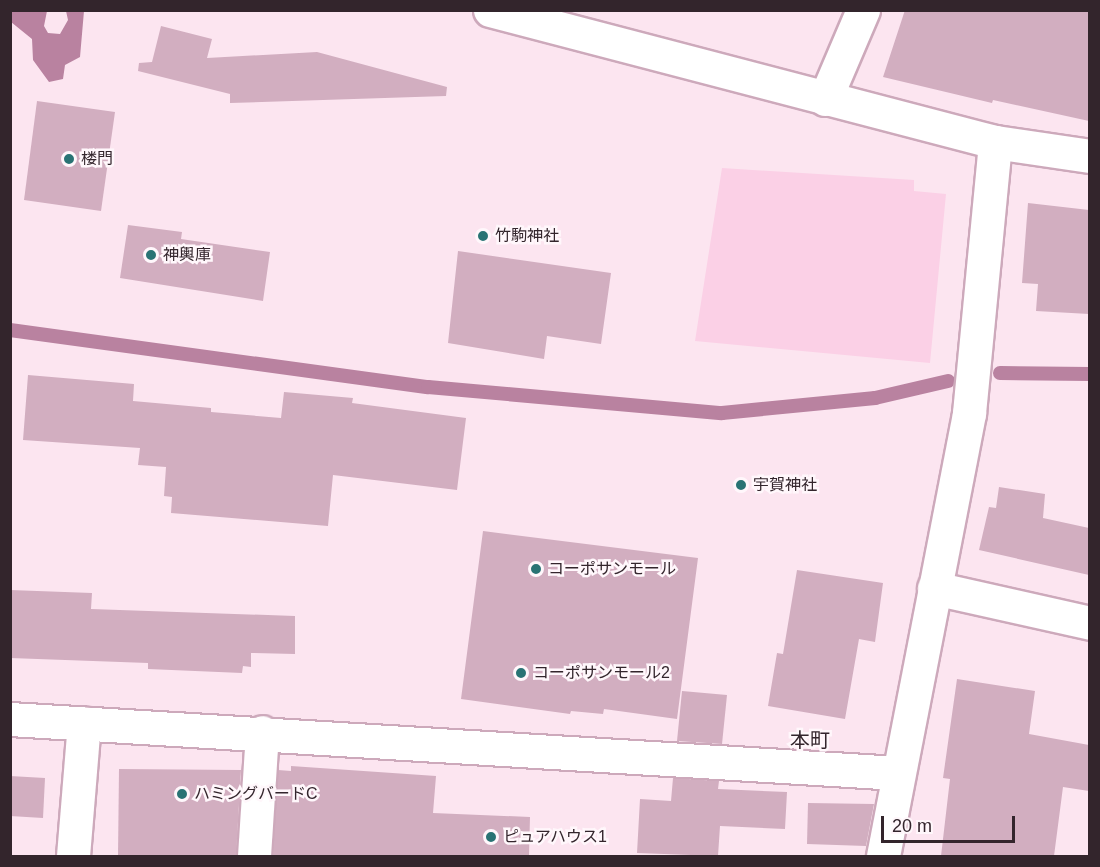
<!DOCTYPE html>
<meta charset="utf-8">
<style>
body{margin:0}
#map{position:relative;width:1100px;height:867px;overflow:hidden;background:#fce5f0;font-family:Arial,"Noto Sans JP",sans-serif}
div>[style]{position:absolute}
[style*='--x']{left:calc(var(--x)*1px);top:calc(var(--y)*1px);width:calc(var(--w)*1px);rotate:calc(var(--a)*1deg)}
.green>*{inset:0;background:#fbd0e6}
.water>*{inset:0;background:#b982a0}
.stream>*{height:14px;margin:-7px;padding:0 7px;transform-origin:7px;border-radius:7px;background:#b982a0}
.building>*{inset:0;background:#d2aec0}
.roads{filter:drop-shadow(2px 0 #cda9bb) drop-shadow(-2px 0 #cda9bb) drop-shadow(0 2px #cda9bb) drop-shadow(0 -2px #cda9bb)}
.minor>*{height:33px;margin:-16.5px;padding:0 16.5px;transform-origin:16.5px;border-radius:16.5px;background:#fff}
.dots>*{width:16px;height:16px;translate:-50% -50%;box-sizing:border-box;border:3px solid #fff7fb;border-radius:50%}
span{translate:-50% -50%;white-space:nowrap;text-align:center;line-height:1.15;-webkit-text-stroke:5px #fff7fb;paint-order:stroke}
.poi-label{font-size:16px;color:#33252c}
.left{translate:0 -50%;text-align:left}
.quarter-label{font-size:20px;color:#33252c}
.frame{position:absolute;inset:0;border:12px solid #33252c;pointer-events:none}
.scale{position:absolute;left:881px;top:816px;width:134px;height:27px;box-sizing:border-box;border:3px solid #33252c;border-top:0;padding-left:8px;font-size:18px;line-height:21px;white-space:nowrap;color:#33252c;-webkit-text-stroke:4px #fff7fb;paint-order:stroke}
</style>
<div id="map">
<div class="green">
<div style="clip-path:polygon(722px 168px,914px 180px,914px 191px,946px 194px,930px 363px,695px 341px)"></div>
</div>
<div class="water">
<div style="clip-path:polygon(11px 10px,47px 11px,44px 26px,48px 33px,60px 34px,68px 20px,66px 11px,84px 11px,80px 57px,65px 65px,63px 79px,49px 82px,33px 60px,32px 39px,11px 22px)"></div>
</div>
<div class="stream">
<div style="--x:10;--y:330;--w:422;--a:7.8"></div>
<div style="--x:428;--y:387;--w:295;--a:5.1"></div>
<div style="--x:722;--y:413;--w:154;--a:-5.6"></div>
<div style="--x:875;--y:398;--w:75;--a:-13.1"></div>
<div style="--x:1000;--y:373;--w:90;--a:0.6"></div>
</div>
<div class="building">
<div style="clip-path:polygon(905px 10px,1089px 10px,1089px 121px,993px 100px,992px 103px,883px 77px)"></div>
<div style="clip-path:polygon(161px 26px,212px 39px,207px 58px,317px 52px,447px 87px,446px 96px,230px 103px,230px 94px,138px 71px,139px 63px,152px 62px)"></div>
<div style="clip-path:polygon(37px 101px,115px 112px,101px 211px,24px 200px)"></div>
<div style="clip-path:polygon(1028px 203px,1089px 210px,1089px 314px,1036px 311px,1038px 284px,1022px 283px)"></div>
<div style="clip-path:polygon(128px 225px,182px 232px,181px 239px,270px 252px,263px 301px,120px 278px)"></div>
<div style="clip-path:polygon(458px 251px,611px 273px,601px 344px,547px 336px,544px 359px,448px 343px)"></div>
<div style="clip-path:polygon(28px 375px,134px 384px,133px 401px,211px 408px,211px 412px,281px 418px,284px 392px,353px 398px,352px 403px,466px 418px,457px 490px,333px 475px,328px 526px,171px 513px,172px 497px,164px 496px,166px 467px,138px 465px,140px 448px,23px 440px)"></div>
<div style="clip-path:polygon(999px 487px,1045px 494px,1043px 518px,1089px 528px,1089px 575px,979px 550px,989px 507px,996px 508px)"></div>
<div style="clip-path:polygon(483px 531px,698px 558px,677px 719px,604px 709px,603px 714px,571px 711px,570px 714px,461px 699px)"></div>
<div style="clip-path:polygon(797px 570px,883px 583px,875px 642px,859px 639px,845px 719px,768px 706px,777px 653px,783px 654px)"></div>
<div style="clip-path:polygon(10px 590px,92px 593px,91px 609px,295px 616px,295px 654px,251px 653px,251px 667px,243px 666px,242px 673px,148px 669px,148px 663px,10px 658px)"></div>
<div style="clip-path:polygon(957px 679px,1035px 691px,1029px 734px,1089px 745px,1089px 791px,1063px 787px,1054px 856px,941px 856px,950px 779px,943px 778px)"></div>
<div style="clip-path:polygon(682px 691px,727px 695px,722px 744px,677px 741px)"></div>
<div style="clip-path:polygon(291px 766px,436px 776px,433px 813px,530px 817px,529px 856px,273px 856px,278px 770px,291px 771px)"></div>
<div style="clip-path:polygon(119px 769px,241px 770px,236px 856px,118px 856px)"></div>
<div style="clip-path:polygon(10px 776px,45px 778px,43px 818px,10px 816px)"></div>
<div style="clip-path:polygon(673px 778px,719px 781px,718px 789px,787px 792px,785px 829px,720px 826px,718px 856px,637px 853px,640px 799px,671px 801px)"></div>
<div style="clip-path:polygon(808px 803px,874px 804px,866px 846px,807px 844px)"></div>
</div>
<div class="roads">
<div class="minor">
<div style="--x:490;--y:10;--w:522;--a:14.65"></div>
<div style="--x:995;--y:142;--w:96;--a:8.4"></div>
<div style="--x:825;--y:99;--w:97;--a:-66.9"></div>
<div style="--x:934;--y:588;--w:160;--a:12.6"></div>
<div style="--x:10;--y:719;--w:889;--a:3.48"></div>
<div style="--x:73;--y:856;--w:133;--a:-85.3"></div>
<div style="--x:254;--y:856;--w:124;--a:-86.3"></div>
<div style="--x:883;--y:856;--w:451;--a:-79"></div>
<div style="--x:969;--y:413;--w:272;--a:-84.5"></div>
</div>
</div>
<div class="dots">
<div style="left:69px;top:159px;background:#297374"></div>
<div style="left:483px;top:236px;background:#297374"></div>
<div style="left:151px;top:255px;background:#297374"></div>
<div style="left:741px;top:485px;background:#297374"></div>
<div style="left:536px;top:569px;background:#297374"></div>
<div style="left:521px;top:673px;background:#297374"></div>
<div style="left:182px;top:794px;background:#297374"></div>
<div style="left:491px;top:837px;background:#297374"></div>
</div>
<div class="poi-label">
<span class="left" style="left:81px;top:159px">楼門</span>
<span class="left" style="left:495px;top:236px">竹駒神社</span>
<span class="left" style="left:163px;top:255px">神輿庫</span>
<span class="left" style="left:753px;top:485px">宇賀神社</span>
<span class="left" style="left:548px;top:569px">コーポサンモール</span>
<span class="left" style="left:533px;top:673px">コーポサンモール2</span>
<span class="left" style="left:194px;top:794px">ハミングバードC</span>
<span class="left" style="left:503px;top:837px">ピュアハウス1</span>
</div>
<div class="quarter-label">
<span style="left:810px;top:740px">本町</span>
</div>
<div class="frame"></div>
<div class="scale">20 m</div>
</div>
